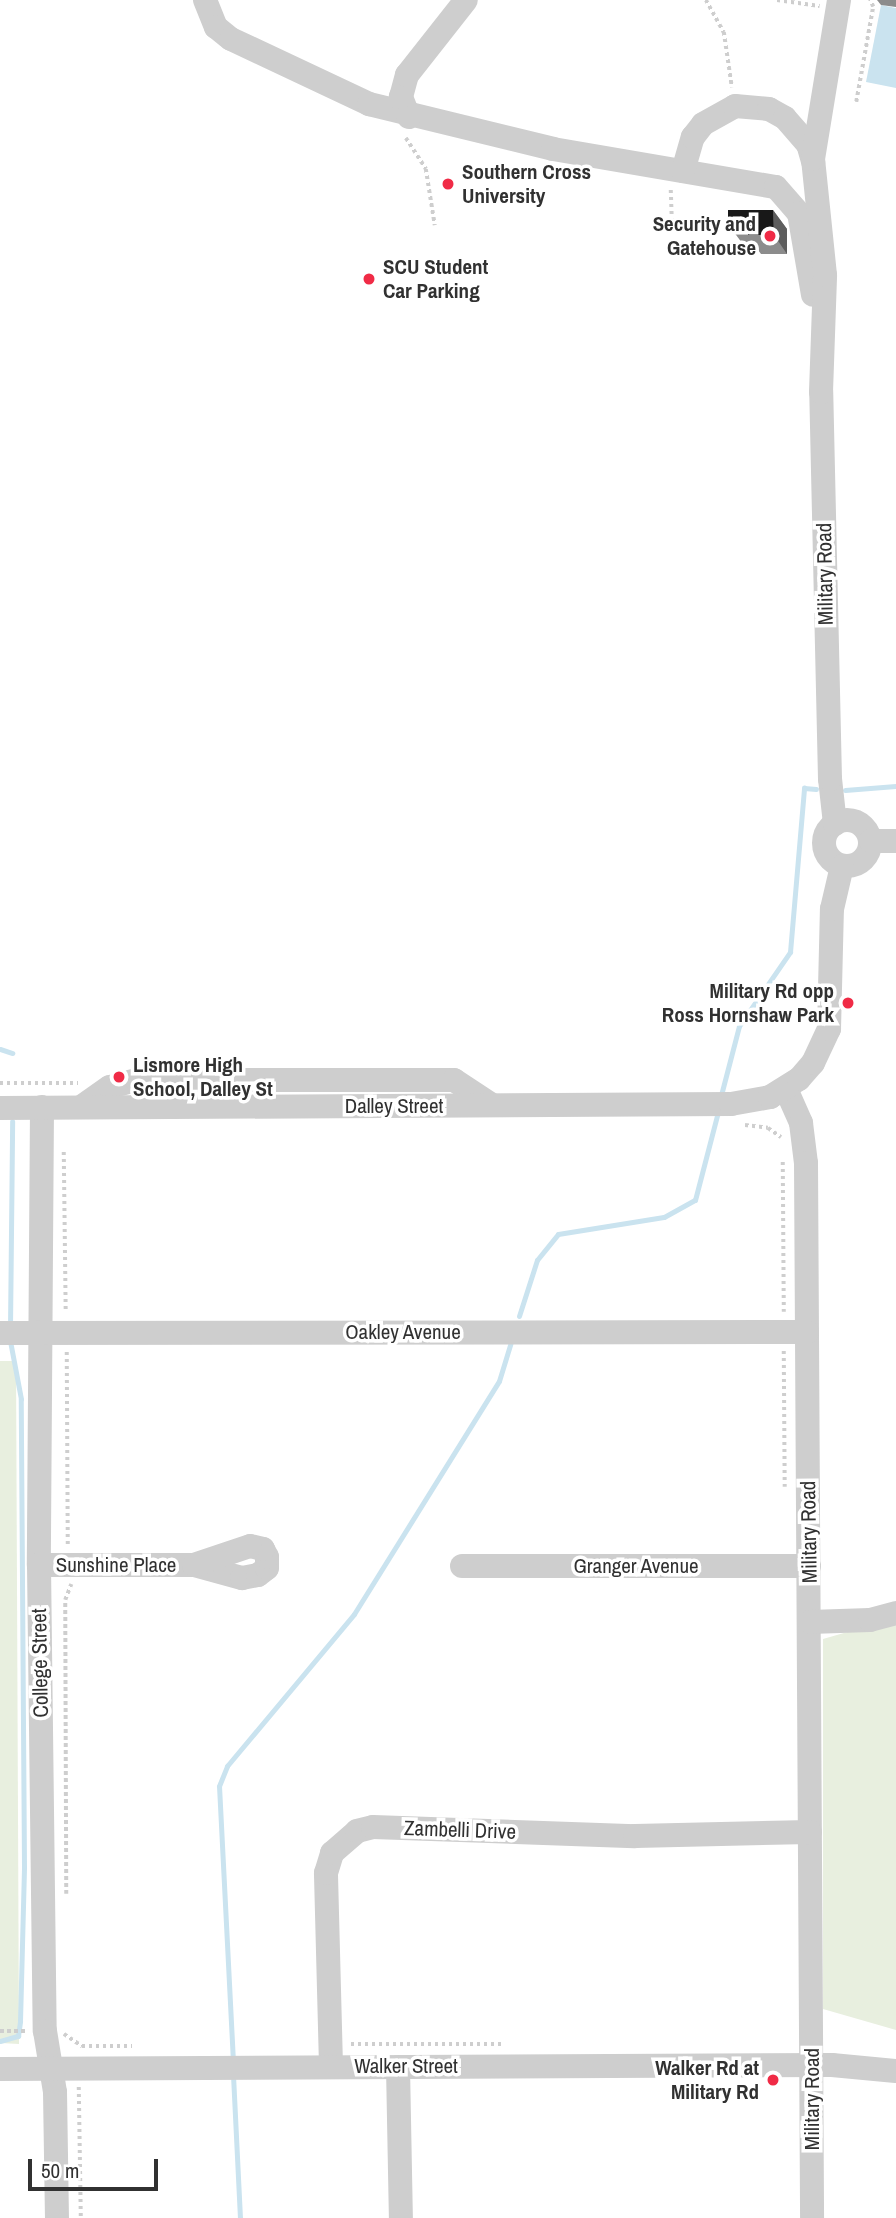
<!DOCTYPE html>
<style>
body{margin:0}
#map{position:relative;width:896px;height:2218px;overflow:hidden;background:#fff;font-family:"Archivo Narrow",sans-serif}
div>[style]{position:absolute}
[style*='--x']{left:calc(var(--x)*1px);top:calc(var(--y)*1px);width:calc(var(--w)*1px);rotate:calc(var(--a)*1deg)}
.green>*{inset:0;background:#e8efdf}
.water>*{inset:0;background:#cae3ef}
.stream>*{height:5px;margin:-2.5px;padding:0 2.5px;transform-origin:2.5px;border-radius:2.5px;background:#cae3ef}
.path>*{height:3.5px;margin-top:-1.75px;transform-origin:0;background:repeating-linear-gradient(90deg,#cecece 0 3.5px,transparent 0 7px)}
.minor>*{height:24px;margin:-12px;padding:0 12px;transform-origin:12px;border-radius:12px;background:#cecece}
.minor>.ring{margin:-12px;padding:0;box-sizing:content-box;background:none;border:24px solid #cecece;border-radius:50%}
.wall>*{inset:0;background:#8c8c8c}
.shaded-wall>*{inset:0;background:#5d5d5d}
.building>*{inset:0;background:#181818}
.dots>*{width:19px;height:19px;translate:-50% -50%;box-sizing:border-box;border:4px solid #fff;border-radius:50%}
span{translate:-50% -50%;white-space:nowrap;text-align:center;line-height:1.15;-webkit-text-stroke:7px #fff;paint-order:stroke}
.poi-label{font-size:21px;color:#313131;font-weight:700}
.left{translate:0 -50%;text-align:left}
.right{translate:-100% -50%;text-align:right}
.street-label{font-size:21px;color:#313131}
.scale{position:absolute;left:28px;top:2159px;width:130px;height:32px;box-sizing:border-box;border:4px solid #313131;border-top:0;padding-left:9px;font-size:21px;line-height:24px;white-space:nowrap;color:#313131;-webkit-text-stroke:5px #fff;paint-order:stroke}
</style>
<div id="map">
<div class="green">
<div style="clip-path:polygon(0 1361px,16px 1361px,19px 2044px,0 2043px)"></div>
<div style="clip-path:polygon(896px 1618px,896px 2030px,823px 2009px,823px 1639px)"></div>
</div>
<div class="water">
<div style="clip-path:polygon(881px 5px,896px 8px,896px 88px,866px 82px)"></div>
</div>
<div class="stream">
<div style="--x:845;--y:790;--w:51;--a:-4.5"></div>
<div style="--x:0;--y:1049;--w:13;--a:18"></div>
<div style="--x:720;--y:1099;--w:75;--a:-75.4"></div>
<div style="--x:739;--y:1026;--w:90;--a:-55.4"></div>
<div style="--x:790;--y:952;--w:165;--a:-85.1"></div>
<div style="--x:804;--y:788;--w:12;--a:5"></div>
<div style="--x:519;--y:1316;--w:59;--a:-72.2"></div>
<div style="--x:537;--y:1260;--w:33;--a:-51"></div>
<div style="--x:558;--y:1234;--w:107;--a:-9.1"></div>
<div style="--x:664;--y:1217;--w:35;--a:-29"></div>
<div style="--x:695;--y:1200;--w:91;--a:-75.4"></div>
<div style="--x:10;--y:1328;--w:207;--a:-89.4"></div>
<div style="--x:0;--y:2041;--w:19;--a:-16"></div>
<div style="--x:18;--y:2036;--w:15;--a:-82"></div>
<div style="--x:20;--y:2021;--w:154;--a:-88.5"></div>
<div style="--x:24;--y:1867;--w:468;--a:-90.4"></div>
<div style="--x:21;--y:1399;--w:59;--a:-100.7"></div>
<div style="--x:233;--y:2062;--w:276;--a:-92.9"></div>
<div style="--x:219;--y:1786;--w:22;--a:-68"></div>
<div style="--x:227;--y:1766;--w:198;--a:-50.1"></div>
<div style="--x:354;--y:1614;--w:274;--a:-58.1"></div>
<div style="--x:499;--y:1381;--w:39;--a:-73"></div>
<div style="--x:233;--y:2075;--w:143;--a:87.2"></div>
</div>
<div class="path">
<div style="--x:706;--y:0;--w:37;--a:61"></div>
<div style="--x:724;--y:32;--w:56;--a:81.7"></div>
<div style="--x:777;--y:0;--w:43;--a:7.9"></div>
<div style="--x:856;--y:102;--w:97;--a:-79.9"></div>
<div style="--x:873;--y:7;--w:8;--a:-113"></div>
<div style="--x:406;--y:138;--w:37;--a:57"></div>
<div style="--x:426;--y:169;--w:57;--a:80.9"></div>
<div style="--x:671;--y:190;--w:30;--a:88"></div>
<div style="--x:0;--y:1083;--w:78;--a:0"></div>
<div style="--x:745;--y:1125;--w:23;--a:7"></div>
<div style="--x:768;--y:1128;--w:16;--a:35"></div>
<div style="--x:64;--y:1152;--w:160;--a:89.3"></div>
<div style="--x:783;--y:1162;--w:150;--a:89.6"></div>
<div style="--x:784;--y:1351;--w:136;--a:89.6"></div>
<div style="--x:67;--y:1352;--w:194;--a:89.7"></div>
<div style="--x:66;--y:1894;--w:294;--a:-90.2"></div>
<div style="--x:65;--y:1600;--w:17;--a:-69"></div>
<div style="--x:0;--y:2031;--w:26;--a:0"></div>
<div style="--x:64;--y:2034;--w:22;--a:34"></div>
<div style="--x:82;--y:2046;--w:50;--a:0"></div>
<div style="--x:351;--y:2044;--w:153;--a:0"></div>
<div style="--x:79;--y:2087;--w:131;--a:89.1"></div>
</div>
<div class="minor">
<div style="--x:205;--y:0;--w:29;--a:68"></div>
<div style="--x:216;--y:27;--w:19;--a:39"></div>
<div style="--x:231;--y:39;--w:153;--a:25.2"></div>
<div style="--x:369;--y:104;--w:189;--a:13.7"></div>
<div style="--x:553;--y:149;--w:226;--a:9.7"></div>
<div style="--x:776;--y:187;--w:35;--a:49"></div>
<div style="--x:799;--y:213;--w:83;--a:80.3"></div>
<div style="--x:409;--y:117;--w:22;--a:-112"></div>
<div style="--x:401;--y:97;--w:23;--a:-75"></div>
<div style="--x:407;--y:75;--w:95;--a:-51.8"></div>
<div style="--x:683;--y:171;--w:35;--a:-74"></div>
<div style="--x:693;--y:137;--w:16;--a:-52"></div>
<div style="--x:703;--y:124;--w:37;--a:-29"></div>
<div style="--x:735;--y:106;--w:34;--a:5"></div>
<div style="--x:769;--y:109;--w:18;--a:29"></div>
<div style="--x:785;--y:118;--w:35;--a:49"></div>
<div style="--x:808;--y:144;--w:19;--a:74"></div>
<div class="ring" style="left:824px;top:820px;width:22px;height:22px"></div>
<div style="--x:835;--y:824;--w:45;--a:-96.3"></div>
<div style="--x:830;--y:779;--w:387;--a:-91.3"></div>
<div style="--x:821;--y:392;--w:117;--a:-88"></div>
<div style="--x:825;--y:275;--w:117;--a:-95.9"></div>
<div style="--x:813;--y:159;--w:161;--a:-80.7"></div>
<div style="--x:871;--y:841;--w:25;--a:0"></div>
<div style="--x:786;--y:1089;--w:37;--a:66"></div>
<div style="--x:801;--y:1123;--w:40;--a:82.9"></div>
<div style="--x:806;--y:1163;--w:1055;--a:89.67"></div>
<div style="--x:42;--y:1107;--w:458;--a:90.4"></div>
<div style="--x:39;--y:1565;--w:466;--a:89.3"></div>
<div style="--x:45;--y:2031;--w:62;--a:80.7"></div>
<div style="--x:55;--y:2092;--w:126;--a:89.1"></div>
<div style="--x:81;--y:1107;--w:35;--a:-35"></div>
<div style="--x:110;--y:1087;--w:28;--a:-15"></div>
<div style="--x:137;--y:1080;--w:317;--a:0"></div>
<div style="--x:454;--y:1080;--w:45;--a:33.3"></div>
<div style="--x:0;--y:1108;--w:731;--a:-0.31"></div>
<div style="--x:731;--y:1104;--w:40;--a:-10"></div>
<div style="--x:770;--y:1097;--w:34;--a:-32"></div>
<div style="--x:799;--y:1079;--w:21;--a:-49"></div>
<div style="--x:813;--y:1063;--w:38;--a:-65"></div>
<div style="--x:829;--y:1029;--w:120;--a:-88.6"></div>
<div style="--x:832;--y:909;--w:44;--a:-76.9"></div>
<div style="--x:0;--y:1333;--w:807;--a:-0.07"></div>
<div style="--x:39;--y:1565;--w:155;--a:0"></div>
<div style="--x:194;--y:1565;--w:50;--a:15.2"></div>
<div style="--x:242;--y:1578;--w:16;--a:-11"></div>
<div style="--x:258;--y:1575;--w:11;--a:-38"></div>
<div style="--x:267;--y:1568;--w:11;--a:-90"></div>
<div style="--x:267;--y:1557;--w:9;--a:-117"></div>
<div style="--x:263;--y:1549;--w:13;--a:-167"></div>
<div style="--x:250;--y:1546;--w:59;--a:161.3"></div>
<div style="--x:462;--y:1566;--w:347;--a:0"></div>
<div style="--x:810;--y:1622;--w:60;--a:-1.9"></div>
<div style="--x:870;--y:1620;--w:27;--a:-15"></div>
<div style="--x:331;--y:2066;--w:193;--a:-91.5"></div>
<div style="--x:326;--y:1873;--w:21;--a:-73"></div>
<div style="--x:332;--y:1853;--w:33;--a:-41"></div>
<div style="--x:357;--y:1831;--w:16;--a:-14"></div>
<div style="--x:373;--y:1827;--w:262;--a:2"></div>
<div style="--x:635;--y:1836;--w:175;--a:-1.3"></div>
<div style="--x:398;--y:2067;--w:151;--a:88.9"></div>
<div style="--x:0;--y:2069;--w:832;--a:-0.28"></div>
<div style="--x:832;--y:2065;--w:64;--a:5.4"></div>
</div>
<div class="wall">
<div style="clip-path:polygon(877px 0,896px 0,896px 7px,881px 5px)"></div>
<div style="clip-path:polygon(773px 210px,787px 229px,787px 254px,761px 254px,753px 243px,742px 243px,728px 224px)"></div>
</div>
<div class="shaded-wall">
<div style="clip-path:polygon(773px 210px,787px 229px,787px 254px,774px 235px)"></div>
</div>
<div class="building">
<div style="clip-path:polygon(728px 210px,773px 210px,774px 235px,748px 235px,748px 224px,728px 224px)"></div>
</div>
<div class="dots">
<div style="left:448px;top:184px;background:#f02b46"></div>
<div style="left:770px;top:236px;background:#f02b46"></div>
<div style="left:369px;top:279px;background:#f02b46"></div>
<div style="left:848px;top:1003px;background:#f02b46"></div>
<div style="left:119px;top:1077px;background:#f02b46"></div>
<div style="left:773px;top:2080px;background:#f02b46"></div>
</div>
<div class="poi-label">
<span class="left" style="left:462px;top:184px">Southern Cross<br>University</span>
<span class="right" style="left:756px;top:236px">Security and<br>Gatehouse</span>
<span class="left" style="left:383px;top:279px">SCU Student<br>Car Parking</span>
<span class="right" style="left:834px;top:1003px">Military Rd opp<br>Ross Hornshaw Park</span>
<span class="left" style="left:133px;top:1077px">Lismore High<br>School, Dalley St</span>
<span class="right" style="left:759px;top:2080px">Walker Rd at<br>Military Rd</span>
</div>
<div class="street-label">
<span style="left:825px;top:574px;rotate:-91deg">Military Road</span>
<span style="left:394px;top:1106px">Dalley Street</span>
<span style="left:403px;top:1332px">Oakley Avenue</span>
<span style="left:809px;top:1532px;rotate:-91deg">Military Road</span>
<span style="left:116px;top:1565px">Sunshine Place</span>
<span style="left:636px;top:1566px">Granger Avenue</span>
<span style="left:40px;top:1663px;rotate:-91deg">College Street</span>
<span style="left:460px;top:1830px;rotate:2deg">Zambelli Drive</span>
<span style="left:406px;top:2066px">Walker Street</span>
<span style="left:812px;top:2099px;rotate:-90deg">Military Road</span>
</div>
<div class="scale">50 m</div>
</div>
